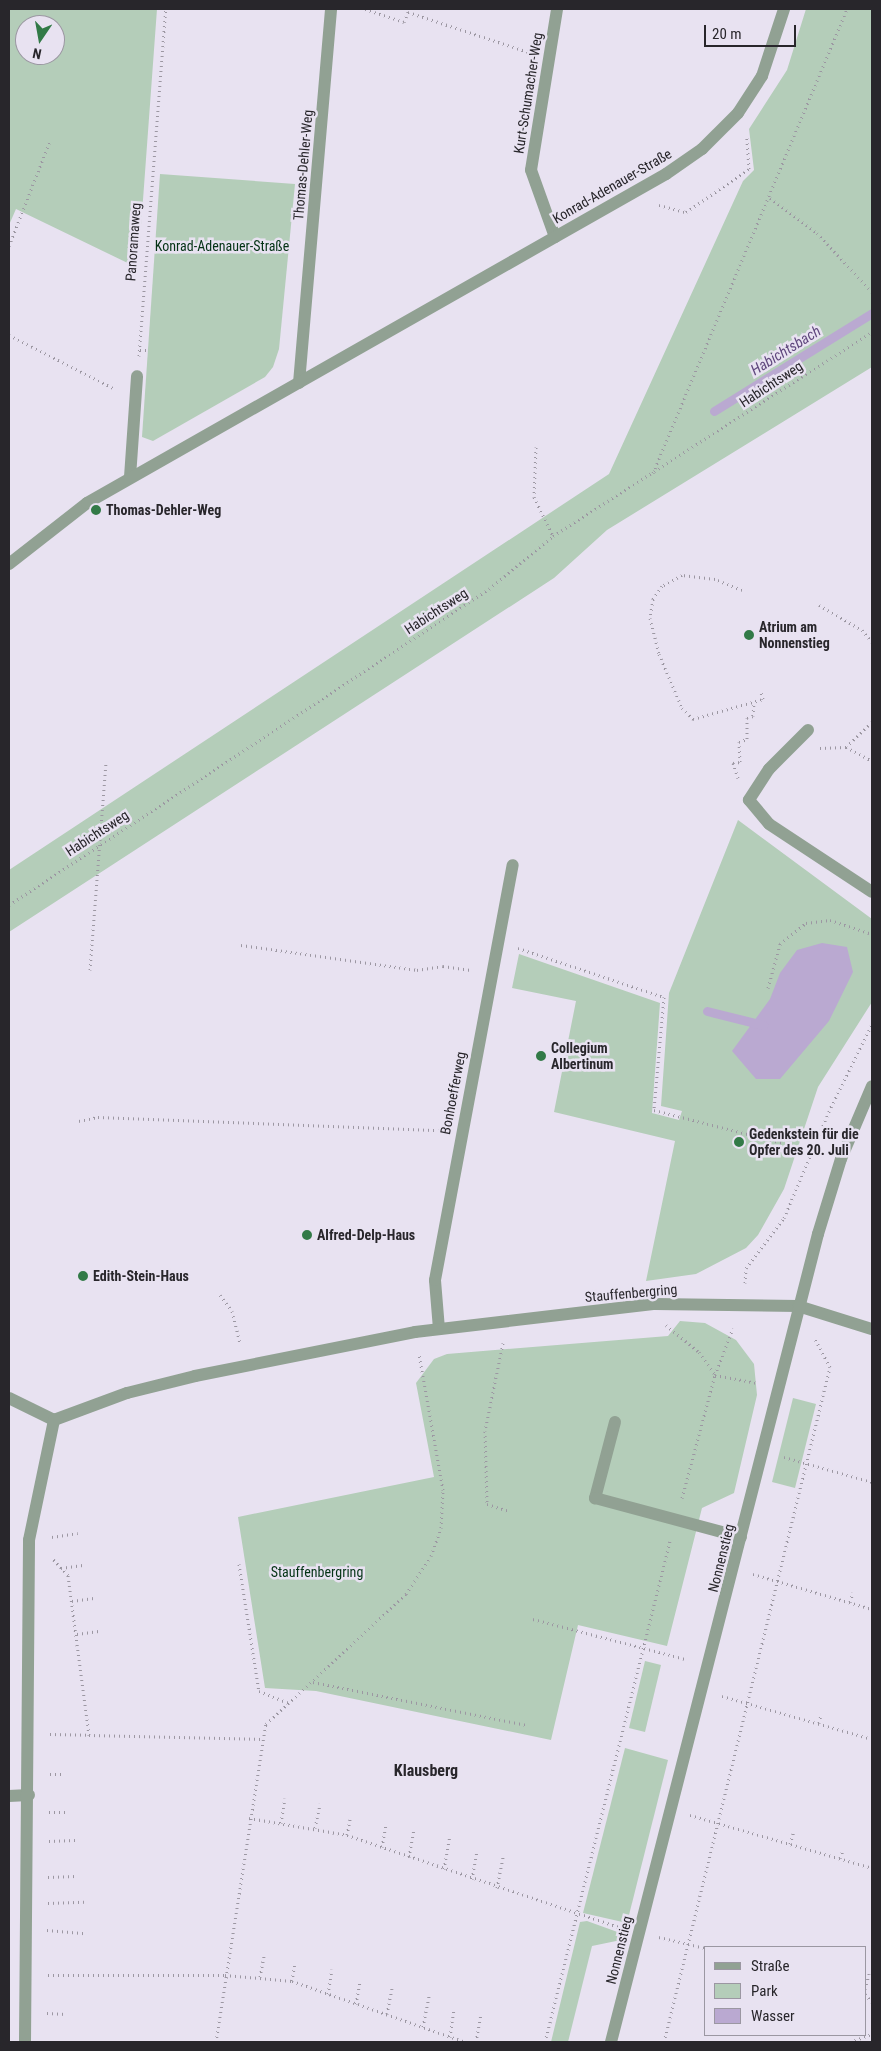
<!DOCTYPE html>
<meta charset="utf-8">
<style>
body{margin:0}
#map{position:relative;width:881px;height:2051px;overflow:hidden;background:#e8e2f1;font-family:"Roboto Condensed",sans-serif}
div>[style]{position:absolute}
[style*='--x']{left:calc(var(--x)*1px);top:calc(var(--y)*1px);width:calc(var(--w)*1px);rotate:calc(var(--a)*1deg)}
.green>*{inset:0;background:#b4cdb9}
.water>*{inset:0;background:#baa9d1}
.stream>*{height:9px;margin:-4.5px;padding:0 4.5px;transform-origin:4.5px;border-radius:4.5px;background:#baa9d1}
.path>*{height:3px;margin-top:-1.5px;transform-origin:0;background:repeating-linear-gradient(90deg,#9c97a2 0 1px,transparent 0 5px)}
.service>*{height:12px;margin:-6px;padding:0 6px;transform-origin:6px;border-radius:6px;background:#91a193}
.minor>*{height:12px;margin:-6px;padding:0 6px;transform-origin:6px;border-radius:6px;background:#91a193}
.dots>*{width:14px;height:14px;translate:-50% -50%;box-sizing:border-box;border:2px solid #e8e2f1;border-radius:50%}
span{translate:-50% -50%;white-space:nowrap;text-align:center;line-height:1.15;-webkit-text-stroke:5px #e8e2f1;paint-order:stroke}
.street-label{font-size:14px;color:#28262b}
.park-label{font-size:14px;color:#043315}
.poi-label{font-size:14px;color:#28262b;font-weight:700}
.left{translate:0 -50%;text-align:left}
.water-label{font-size:15px;color:#60487e;font-style:italic}
.quarter-label{font-size:16px;color:#28262b;font-weight:700}
.frame{position:absolute;inset:0;border:10px solid #28262b;pointer-events:none}
.legend{position:absolute;left:704px;top:1946px;width:162px;height:90px;box-sizing:border-box;background:#e8e2f1;border:1px solid #9b97a2;margin:0;padding:6px 9px;list-style:none;font-size:15px;color:#28262b}
.legend li{display:flex;align-items:center;gap:10px;height:25px}
.legend b{width:25px;border:1px solid #9b97a2}
.north{position:absolute;left:15px;top:15px;width:50px;height:50px;box-sizing:border-box;background:#e8e2f1;border:1px solid #9b97a2;border-radius:50%;rotate:192deg;font-size:14px;font-weight:700;line-height:20px;text-align:center;color:#28262b}
.north::after{content:'';display:block;margin:auto;width:18px;height:22px;background:#327a47;clip-path:polygon(50% 0,100% 100%,50% 72%,0 100%)}
.scale{position:absolute;left:704px;top:25px;width:92px;height:22px;box-sizing:border-box;border:2px solid #28262b;border-top:0;padding-left:6px;font-size:15px;line-height:18px;white-space:nowrap;color:#28262b;-webkit-text-stroke:4px #e8e2f1;paint-order:stroke}
</style>
<div id="map">
<div class="green">
<div style="clip-path:polygon(evenodd,9px 9px,157px 9px,138px 268px,16px 209px,9px 225px,9px 9px,25px 25px,55px 25px,55px 55px,25px 55px,25px 25px)"></div>
<div style="clip-path:polygon(806px 9px,872px 9px,872px 367px,607px 530px,554px 578px,9px 932px,9px 870px,609px 474px,743px 181px,754px 170px,749px 129px,787px 70px)"></div>
<div style="clip-path:polygon(160px 174px,295px 184px,279px 349px,273px 367px,265px 377px,153px 441px,142px 437px)"></div>
<div style="clip-path:polygon(738px 820px,872px 919px,872px 1002px,818px 1087px,784px 1189px,758px 1235px,746px 1248px,696px 1274px,646px 1281px,675px 1141px,554px 1112px,576px 1001px,512px 988px,519px 954px,660px 1003px,652px 1113px,679px 1120px,682px 1111px,661px 1106px,669px 993px)"></div>
<div style="clip-path:polygon(680px 1321px,705px 1323px,736px 1340px,754px 1364px,757px 1395px,734px 1493px,702px 1508px,667px 1646px,578px 1625px,551px 1740px,316px 1691px,265px 1688px,238px 1517px,434px 1477px,416px 1383px,434px 1359px,447px 1354px,668px 1336px)"></div>
<div style="clip-path:polygon(793px 1398px,816px 1404px,795px 1488px,772px 1482px)"></div>
<div style="clip-path:polygon(645px 1661px,661px 1665px,645px 1732px,629px 1728px)"></div>
<div style="clip-path:polygon(625px 1748px,668px 1760px,627px 1923px,583px 1913px)"></div>
<div style="clip-path:polygon(587px 1921px,623px 1934px,621px 1940px,592px 1946px,568px 2042px,551px 2042px,580px 1922px)"></div>
</div>
<div class="water">
<div style="clip-path:polygon(822px 943px,847px 947px,853px 972px,829px 1021px,780px 1079px,756px 1079px,732px 1051px,770px 999px,780px 973px,797px 950px)"></div>
</div>
<div class="stream">
<div style="--x:714;--y:411;--w:186;--a:-31.8"></div>
<div style="--x:707;--y:1011;--w:58;--a:14"></div>
</div>
<div class="path">
<div style="--x:365;--y:9;--w:41;--a:18.4"></div>
<div style="--x:404;--y:22;--w:11;--a:-68"></div>
<div style="--x:408;--y:12;--w:126;--a:18.4"></div>
<div style="--x:770;--y:198;--w:59;--a:36.7"></div>
<div style="--x:817;--y:233;--w:81;--a:47"></div>
<div style="--x:659;--y:205;--w:28;--a:15"></div>
<div style="--x:686;--y:212;--w:76;--a:-34.3"></div>
<div style="--x:749;--y:169;--w:32;--a:-94"></div>
<div style="--x:9;--y:246;--w:113;--a:-68.7"></div>
<div style="--x:9;--y:335;--w:119;--a:27"></div>
<div style="--x:140;--y:350;--w:8;--a:0"></div>
<div style="--x:139;--y:356;--w:348;--a:-85.6"></div>
<div style="--x:536;--y:447;--w:50;--a:92.3"></div>
<div style="--x:534;--y:497;--w:43;--a:64"></div>
<div style="--x:653;--y:473;--w:503;--a:-67.31"></div>
<div style="--x:742;--y:590;--w:29;--a:-158"></div>
<div style="--x:715;--y:579;--w:33;--a:-173"></div>
<div style="--x:682;--y:575;--w:23;--a:151"></div>
<div style="--x:662;--y:586;--w:16;--a:125"></div>
<div style="--x:653;--y:599;--w:19;--a:99"></div>
<div style="--x:650;--y:618;--w:37;--a:76"></div>
<div style="--x:659;--y:654;--w:59;--a:66.9"></div>
<div style="--x:682;--y:708;--w:16;--a:45"></div>
<div style="--x:693;--y:719;--w:73;--a:-15.9"></div>
<div style="--x:763;--y:699;--w:7;--a:-106"></div>
<div style="--x:819;--y:605;--w:50;--a:30.2"></div>
<div style="--x:862;--y:630;--w:16;--a:50"></div>
<div style="--x:846;--y:747;--w:30;--a:28"></div>
<div style="--x:820;--y:748;--w:26;--a:-2"></div>
<div style="--x:846;--y:747;--w:36;--a:-44"></div>
<div style="--x:738;--y:778;--w:16;--a:-108"></div>
<div style="--x:733;--y:763;--w:7;--a:-8"></div>
<div style="--x:740;--y:762;--w:20;--a:-93"></div>
<div style="--x:739;--y:742;--w:9;--a:-21"></div>
<div style="--x:747;--y:739;--w:21;--a:-90"></div>
<div style="--x:747;--y:718;--w:6;--a:-18"></div>
<div style="--x:753;--y:716;--w:14;--a:-86"></div>
<div style="--x:9;--y:905;--w:575;--a:-33.36"></div>
<div style="--x:489;--y:589;--w:83;--a:-39.6"></div>
<div style="--x:553;--y:536;--w:379;--a:-32.6"></div>
<div style="--x:241;--y:945;--w:178;--a:8.1"></div>
<div style="--x:417;--y:970;--w:26;--a:-9"></div>
<div style="--x:443;--y:966;--w:28;--a:8"></div>
<div style="--x:518;--y:948;--w:154;--a:18.6"></div>
<div style="--x:664;--y:997;--w:113;--a:95.1"></div>
<div style="--x:654;--y:1110;--w:172;--a:14.4"></div>
<div style="--x:90;--y:970;--w:210;--a:-85.6"></div>
<div style="--x:768;--y:988;--w:46;--a:-74.7"></div>
<div style="--x:780;--y:944;--w:33;--a:-39"></div>
<div style="--x:806;--y:923;--w:24;--a:-7"></div>
<div style="--x:830;--y:920;--w:44;--a:18.4"></div>
<div style="--x:79;--y:1121;--w:19;--a:-12"></div>
<div style="--x:98;--y:1117;--w:342;--a:2.2"></div>
<div style="--x:745;--y:1283;--w:15;--a:-86"></div>
<div style="--x:746;--y:1268;--w:63;--a:-52.8"></div>
<div style="--x:784;--y:1218;--w:121;--a:-67.1"></div>
<div style="--x:831;--y:1107;--w:93;--a:-63.7"></div>
<div style="--x:220;--y:1295;--w:20;--a:53"></div>
<div style="--x:232;--y:1311;--w:34;--a:76"></div>
<div style="--x:666;--y:1325;--w:43;--a:39.3"></div>
<div style="--x:699;--y:1352;--w:28;--a:55"></div>
<div style="--x:715;--y:1375;--w:43;--a:10.8"></div>
<div style="--x:503;--y:1343;--w:90;--a:101.6"></div>
<div style="--x:485;--y:1431;--w:73;--a:88.4"></div>
<div style="--x:487;--y:1504;--w:22;--a:18"></div>
<div style="--x:784;--y:1457;--w:91;--a:15.9"></div>
<div style="--x:682;--y:1498;--w:127;--a:-75"></div>
<div style="--x:715;--y:1375;--w:50;--a:-69"></div>
<div style="--x:52;--y:1537;--w:26;--a:-9"></div>
<div style="--x:239;--y:1564;--w:129;--a:81.1"></div>
<div style="--x:259;--y:1691;--w:32;--a:22"></div>
<div style="--x:61;--y:1568;--w:22;--a:-8"></div>
<div style="--x:753;--y:1574;--w:124;--a:16.4"></div>
<div style="--x:72;--y:1601;--w:22;--a:-8"></div>
<div style="--x:850;--y:1602;--w:10;--a:-73"></div>
<div style="--x:533;--y:1619;--w:158;--a:14.7"></div>
<div style="--x:77;--y:1634;--w:22;--a:-8"></div>
<div style="--x:313;--y:1682;--w:218;--a:11.4"></div>
<div style="--x:722;--y:1696;--w:156;--a:16"></div>
<div style="--x:819;--y:1723;--w:9;--a:-77"></div>
<div style="--x:50;--y:1734;--w:39;--a:1"></div>
<div style="--x:89;--y:1735;--w:161;--a:-97.5"></div>
<div style="--x:68;--y:1575;--w:23;--a:-133"></div>
<div style="--x:89;--y:1735;--w:173;--a:1.3"></div>
<div style="--x:50;--y:1774;--w:15;--a:0"></div>
<div style="--x:49;--y:1812;--w:17;--a:0"></div>
<div style="--x:690;--y:1815;--w:190;--a:16.2"></div>
<div style="--x:249;--y:1818;--w:99;--a:9.8"></div>
<div style="--x:347;--y:1835;--w:287;--a:18.7"></div>
<div style="--x:281;--y:1823;--w:25;--a:-81"></div>
<div style="--x:315;--y:1828;--w:25;--a:-78"></div>
<div style="--x:347;--y:1835;--w:16;--a:-79"></div>
<div style="--x:49;--y:1841;--w:26;--a:-2"></div>
<div style="--x:790;--y:1844;--w:14;--a:-73"></div>
<div style="--x:382;--y:1847;--w:22;--a:-80"></div>
<div style="--x:409;--y:1857;--w:27;--a:-80"></div>
<div style="--x:840;--y:1858;--w:9;--a:-69"></div>
<div style="--x:444;--y:1869;--w:34;--a:-80"></div>
<div style="--x:48;--y:1877;--w:28;--a:-2"></div>
<div style="--x:472;--y:1879;--w:28;--a:-80"></div>
<div style="--x:497;--y:1888;--w:33;--a:-79"></div>
<div style="--x:48;--y:1903;--w:36;--a:-2"></div>
<div style="--x:47;--y:1930;--w:38;--a:5"></div>
<div style="--x:659;--y:1937;--w:47;--a:13.4"></div>
<div style="--x:48;--y:1975;--w:177;--a:0"></div>
<div style="--x:225;--y:1975;--w:67;--a:5.1"></div>
<div style="--x:292;--y:1981;--w:183;--a:19.4"></div>
<div style="--x:260;--y:1977;--w:21;--a:-79"></div>
<div style="--x:292;--y:1981;--w:19;--a:-81"></div>
<div style="--x:865;--y:1989;--w:16;--a:-75"></div>
<div style="--x:328;--y:1994;--w:25;--a:-81"></div>
<div style="--x:865;--y:1994;--w:11;--a:49"></div>
<div style="--x:356;--y:2004;--w:22;--a:-80"></div>
<div style="--x:47;--y:2013;--w:19;--a:3"></div>
<div style="--x:387;--y:2014;--w:26;--a:-79"></div>
<div style="--x:423;--y:2027;--w:33;--a:-79"></div>
<div style="--x:450;--y:2037;--w:28;--a:-82"></div>
<div style="--x:216;--y:2042;--w:322;--a:-81.1"></div>
<div style="--x:266;--y:1724;--w:191;--a:-42.9"></div>
<div style="--x:406;--y:1594;--w:45;--a:-56.7"></div>
<div style="--x:431;--y:1556;--w:30;--a:-70"></div>
<div style="--x:441;--y:1528;--w:38;--a:-87"></div>
<div style="--x:443;--y:1490;--w:138;--a:-100"></div>
<div style="--x:476;--y:2042;--w:28;--a:-80"></div>
<div style="--x:545;--y:2042;--w:516;--a:-75.99"></div>
<div style="--x:664;--y:2042;--w:695;--a:-76.18"></div>
<div style="--x:830;--y:1367;--w:34;--a:-118"></div>
<div style="--x:850;--y:2042;--w:23;--a:-20"></div>
</div>
<div class="service">
<div style="--x:130;--y:477;--w:101;--a:-86"></div>
<div style="--x:808;--y:730;--w:55;--a:135"></div>
<div style="--x:769;--y:769;--w:37;--a:123"></div>
<div style="--x:749;--y:800;--w:31;--a:50"></div>
<div style="--x:769;--y:824;--w:123;--a:33.4"></div>
<div style="--x:615;--y:1422;--w:79;--a:104.7"></div>
<div style="--x:595;--y:1498;--w:151;--a:15"></div>
</div>
<div class="minor">
<div style="--x:555;--y:237;--w:71;--a:-109.7"></div>
<div style="--x:531;--y:170;--w:163;--a:-80.8"></div>
<div style="--x:299;--y:383;--w:375;--a:-85.1"></div>
<div style="--x:9;--y:564;--w:99;--a:-38"></div>
<div style="--x:87;--y:503;--w:666;--a:-29.61"></div>
<div style="--x:666;--y:174;--w:44;--a:-34.8"></div>
<div style="--x:702;--y:149;--w:51;--a:-45"></div>
<div style="--x:738;--y:113;--w:44;--a:-57"></div>
<div style="--x:762;--y:76;--w:71;--a:-71.8"></div>
<div style="--x:439;--y:1329;--w:49;--a:-94.7"></div>
<div style="--x:435;--y:1280;--w:422;--a:-79.4"></div>
<div style="--x:9;--y:1398;--w:50;--a:26.1"></div>
<div style="--x:54;--y:1420;--w:78;--a:-20.3"></div>
<div style="--x:127;--y:1393;--w:70;--a:-14"></div>
<div style="--x:195;--y:1376;--w:224;--a:-11.3"></div>
<div style="--x:415;--y:1332;--w:242;--a:-6.7"></div>
<div style="--x:655;--y:1304;--w:143;--a:0.8"></div>
<div style="--x:798;--y:1306;--w:77;--a:17.3"></div>
<div style="--x:9;--y:1796;--w:20;--a:-3"></div>
<div style="--x:25;--y:2042;--w:502;--a:-89.54"></div>
<div style="--x:29;--y:1540;--w:123;--a:-78.2"></div>
<div style="--x:611;--y:2042;--w:834;--a:-75.63"></div>
<div style="--x:818;--y:1234;--w:78;--a:-73"></div>
<div style="--x:841;--y:1159;--w:79;--a:-67"></div>
</div>
<div class="dots">
<div style="left:96px;top:510px;background:#327a47"></div>
<div style="left:749px;top:635px;background:#327a47"></div>
<div style="left:541px;top:1056px;background:#327a47"></div>
<div style="left:739px;top:1142px;background:#327a47"></div>
<div style="left:307px;top:1235px;background:#327a47"></div>
<div style="left:83px;top:1276px;background:#327a47"></div>
</div>
<div class="street-label">
<span style="left:528px;top:93px;rotate:-81deg">Kurt-Schumacher-Weg</span>
<span style="left:303px;top:165px;rotate:-85deg">Thomas-Dehler-Weg</span>
<span style="left:612px;top:186px;rotate:-30deg">Konrad-Adenauer-Straße</span>
<span style="left:133px;top:242px;rotate:-86deg">Panoramaweg</span>
<span style="left:771px;top:384px;rotate:-33deg">Habichtsweg</span>
<span style="left:436px;top:611px;rotate:-33deg">Habichtsweg</span>
<span style="left:97px;top:833px;rotate:-33deg">Habichtsweg</span>
<span style="left:453px;top:1093px;rotate:-79deg">Bonhoefferweg</span>
<span style="left:631px;top:1293px;rotate:-5deg">Stauffenbergring</span>
<span style="left:721px;top:1558px;rotate:-76deg">Nonnenstieg</span>
<span style="left:619px;top:1950px;rotate:-76deg">Nonnenstieg</span>
</div>
<div class="park-label">
<span style="left:222px;top:246px">Konrad-Adenauer-Straße</span>
<span style="left:317px;top:1572px">Stauffenbergring</span>
</div>
<div class="poi-label">
<span class="left" style="left:106px;top:510px">Thomas-Dehler-Weg</span>
<span class="left" style="left:759px;top:635px">Atrium am<br>Nonnenstieg</span>
<span class="left" style="left:551px;top:1056px">Collegium<br>Albertinum</span>
<span class="left" style="left:749px;top:1142px">Gedenkstein für die<br>Opfer des 20. Juli</span>
<span class="left" style="left:317px;top:1235px">Alfred-Delp-Haus</span>
<span class="left" style="left:93px;top:1276px">Edith-Stein-Haus</span>
</div>
<div class="water-label">
<span style="left:786px;top:351px;rotate:-32deg">Habichtsbach</span>
</div>
<div class="quarter-label">
<span style="left:426px;top:1771px">Klausberg</span>
</div>
<div class="frame"></div>
<ul class="legend">
<li><b style="height:6px;background:#91a193"></b>Straße</li>
<li><b style="height:14px;background:#b4cdb9"></b>Park</li>
<li><b style="height:14px;background:#baa9d1"></b>Wasser</li>
</ul>
<div class="north">N</div>
<div class="scale">20 m</div>
</div>
